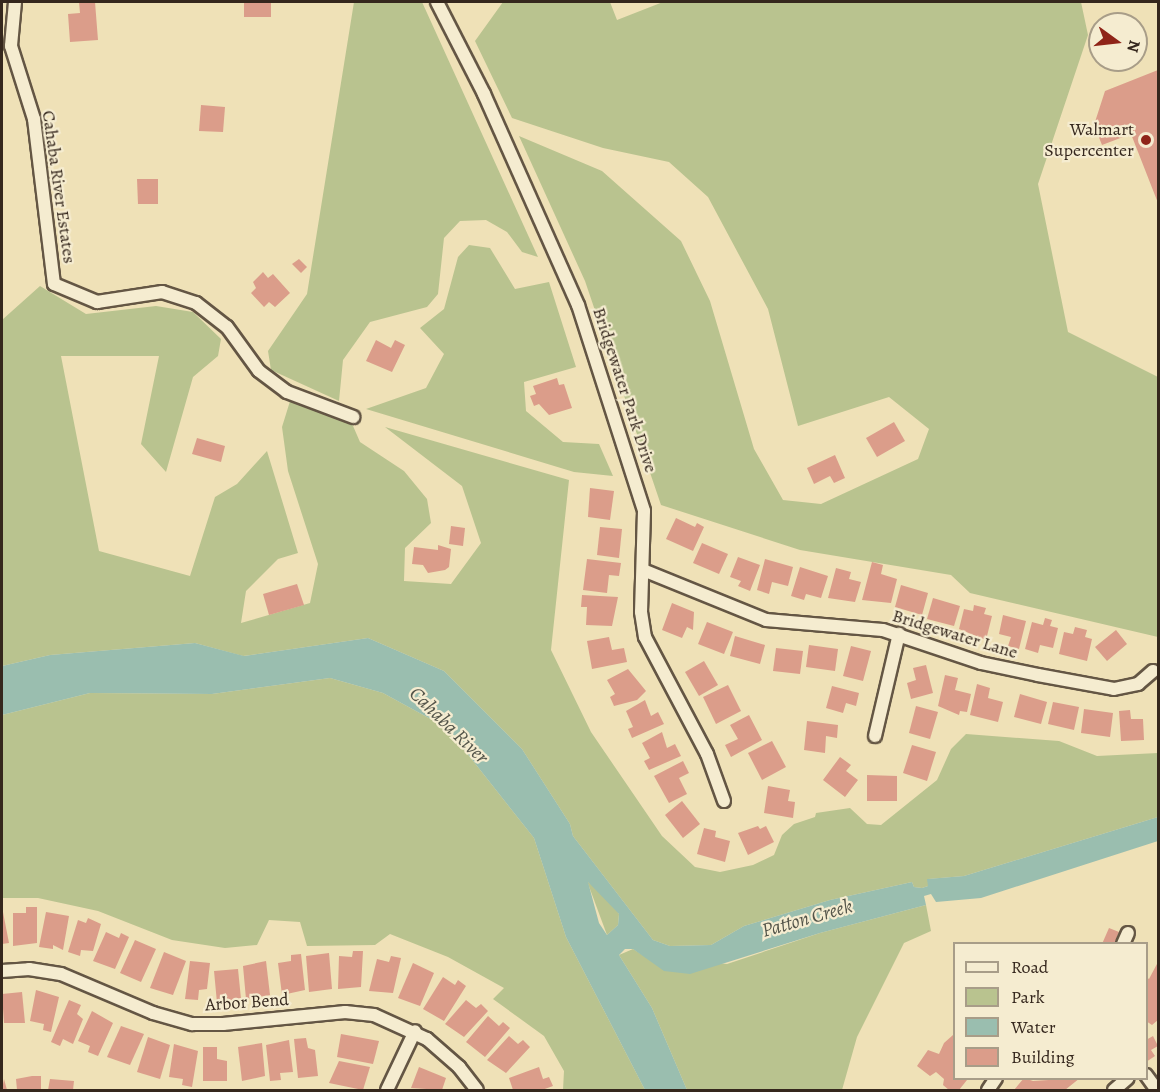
<!DOCTYPE html>
<style>
body{margin:0}
#map{position:relative;width:1160px;height:1092px;overflow:hidden;background:#efe1b7;font-family:Alegreya,serif}
div>[style]{position:absolute}
[style*='--x']{left:calc(var(--x)*1px);top:calc(var(--y)*1px);width:calc(var(--w)*1px);rotate:calc(var(--a)*1deg)}
.green>*{inset:0;background:#b9c38f}
.water>*{inset:0;background:#9abeaf}
.building>*{inset:0;background:#db9d8a}
.roads{filter:drop-shadow(2px 0 #645644) drop-shadow(-2px 0 #645644) drop-shadow(0 2px #645644) drop-shadow(0 -2px #645644)}
.street>*{height:12px;margin:-6px;padding:0 6px;transform-origin:6px;border-radius:6px;background:#f5ecd0}
.dots>*{width:16px;height:16px;translate:-50% -50%;box-sizing:border-box;border:3px solid #f5ecd0;border-radius:50%}
span{translate:-50% -50%;white-space:nowrap;text-align:center;line-height:1.15;-webkit-text-stroke:4.5px #f5ecd0;paint-order:stroke}
.poi-label{font-size:18px;color:#35271d}
.right{translate:-100% -50%;text-align:right}
.street-label{font-size:18px;color:#35271d}
.water-label{font-size:20px;color:#535449;font-style:italic}
.frame{position:absolute;inset:0;border:3px solid #35271d;pointer-events:none}
.legend{position:absolute;left:953px;top:942px;width:195px;height:138px;box-sizing:border-box;background:#f5ecd0;border:2px solid #a89d88;margin:0;padding:8px 10px;list-style:none;font-size:18px;color:#35271d}
.legend li{display:flex;align-items:center;gap:12px;height:30px}
.legend b{width:30px;border:2px solid #a89d88}
.north{position:absolute;left:1088px;top:12px;width:60px;height:60px;box-sizing:border-box;background:#f5ecd0;border:2px solid #a89d88;border-radius:50%;rotate:105deg;font-size:16px;font-weight:700;line-height:24px;text-align:center;color:#35271d}
.north::after{content:'';display:block;margin:auto;width:21px;height:27px;background:#8f2418;clip-path:polygon(50% 0,100% 100%,50% 72%,0 100%)}
</style>
<div id="map">
<div class="green">
<div style="clip-path:polygon(354px 2px,422px 2px,538px 257px,522px 252px,507px 232px,486px 220px,460px 221px,444px 238px,438px 294px,427px 307px,370px 322px,343px 360px,339px 401px,271px 370px,268px 351px,307px 294px)"></div>
<div style="clip-path:polygon(503px 2px,610px 2px,617px 20px,663px 2px,1081px 2px,1088px 35px,1038px 184px,1068px 332px,1158px 377px,1158px 637px,970px 593px,951px 575px,800px 550px,661px 505px,585px 281px,519px 136px,602px 171px,681px 241px,710px 301px,754px 449px,783px 500px,821px 504px,918px 459px,929px 429px,889px 397px,798px 426px,768px 309px,708px 197px,669px 162px,603px 148px,512px 118px,475px 41px)"></div>
<div style="clip-path:polygon(469px 245px,490px 248px,515px 289px,549px 282px,576px 367px,524px 382px,526px 411px,563px 442px,599px 444px,613px 476px,574px 472px,366px 409px,426px 388px,444px 354px,420px 328px,444px 309px,458px 257px)"></div>
<div style="clip-path:polygon(40px 286px,86px 314px,156px 306px,193px 312px,221px 339px,218px 356px,193px 377px,166px 472px,141px 444px,159px 356px,61px 356px,99px 551px,190px 576px,215px 497px,237px 484px,267px 451px,298px 553px,278px 559px,246px 591px,241px 623px,310px 603px,318px 564px,288px 471px,282px 427px,291px 398px,350px 419px,360px 442px,404px 471px,427px 499px,431px 523px,405px 548px,404px 581px,451px 584px,481px 543px,462px 486px,385px 427px,569px 480px,551px 650px,591px 732px,662px 836px,695px 867px,720px 872px,753px 865px,774px 855px,782px 835px,794px 824px,815px 817px,816px 813px,850px 808px,867px 824px,881px 825px,937px 780px,951px 749px,966px 734px,1059px 741px,1097px 756px,1158px 753px,1158px 817px,964px 876px,928px 879px,928px 886px,922px 888px,914px 887px,912px 882px,830px 900px,744px 926px,711px 945px,670px 946px,653px 940px,573px 836px,570px 824px,522px 749px,444px 671px,368px 638px,243px 656px,195px 643px,50px 655px,2px 666px,2px 320px)"></div>
<div style="clip-path:polygon(330px 678px,383px 693px,447px 728px,534px 838px,566px 937px,645px 1090px,563px 1090px,564px 1071px,544px 1036px,493px 999px,504px 988px,448px 957px,390px 934px,375px 945px,307px 946px,300px 922px,269px 920px,257px 945px,225px 948px,172px 940px,98px 911px,38px 898px,2px 898px,2px 715px,90px 693px,212px 694px)"></div>
<div style="clip-path:polygon(587px 881px,611px 901px,619px 914px,618px 925px,607px 935px)"></div>
<div style="clip-path:polygon(926px 905px,931px 931px,904px 943px,857px 1037px,842px 1090px,687px 1090px,652px 1008px,619px 955px,633px 949px,644px 956px,727px 964px,820px 933px)"></div>
</div>
<div class="water">
<div style="clip-path:polygon(evenodd,368px 638px,444px 671px,522px 749px,570px 824px,573px 836px,653px 940px,670px 946px,711px 945px,744px 926px,830px 900px,912px 882px,914px 887px,922px 888px,928px 886px,927px 879px,964px 876px,1158px 817px,1158px 841px,981px 898px,936px 902px,931px 894px,924px 896px,926px 905px,820px 933px,690px 974px,664px 971px,633px 949px,625px 949px,619px 955px,652px 1008px,687px 1090px,645px 1090px,566px 937px,534px 838px,447px 728px,383px 693px,330px 678px,212px 694px,90px 693px,2px 715px,2px 666px,50px 655px,195px 643px,244px 656px,368px 638px,588px 882px,619px 914px,618px 925px,607px 935px,599px 923px,588px 882px)"></div>
</div>
<div class="building">
<div style="clip-path:polygon(79px 2px,95px 2px,98px 40px,70px 42px,68px 14px,80px 13px)"></div>
<div style="clip-path:polygon(244px 2px,271px 2px,271px 17px,244px 17px)"></div>
<div style="clip-path:polygon(1158px 70px,1158px 203px,1131px 134px,1102px 145px,1094px 125px,1105px 91px)"></div>
<div style="clip-path:polygon(201px 105px,225px 107px,223px 132px,199px 131px)"></div>
<div style="clip-path:polygon(137px 179px,158px 179px,158px 204px,138px 204px)"></div>
<div style="clip-path:polygon(299px 259px,307px 267px,301px 273px,292px 264px)"></div>
<div style="clip-path:polygon(263px 272px,268px 278px,273px 274px,290px 293px,275px 307px,269px 302px,264px 307px,251px 293px,256px 288px,253px 282px)"></div>
<div style="clip-path:polygon(376px 340px,391px 348px,395px 340px,405px 345px,392px 372px,366px 361px)"></div>
<div style="clip-path:polygon(557px 378px,559px 385px,564px 384px,572px 408px,549px 415px,539px 404px,534px 406px,530px 396px,536px 394px,533px 386px)"></div>
<div style="clip-path:polygon(894px 422px,905px 441px,877px 457px,866px 438px)"></div>
<div style="clip-path:polygon(197px 438px,225px 446px,221px 462px,192px 454px)"></div>
<div style="clip-path:polygon(835px 455px,845px 478px,834px 483px,830px 476px,814px 484px,807px 468px)"></div>
<div style="clip-path:polygon(590px 488px,614px 491px,610px 520px,588px 517px)"></div>
<div style="clip-path:polygon(676px 518px,695px 527px,697px 523px,704px 527px,693px 551px,666px 539px)"></div>
<div style="clip-path:polygon(451px 526px,465px 528px,463px 546px,449px 544px)"></div>
<div style="clip-path:polygon(600px 527px,622px 529px,619px 558px,597px 555px)"></div>
<div style="clip-path:polygon(702px 543px,728px 554px,719px 574px,693px 563px)"></div>
<div style="clip-path:polygon(438px 545px,451px 549px,449px 567px,445px 570px,428px 573px,423px 565px,412px 564px,414px 547px,438px 550px)"></div>
<div style="clip-path:polygon(738px 557px,760px 565px,750px 591px,738px 586px,741px 581px,730px 577px)"></div>
<div style="clip-path:polygon(587px 559px,621px 563px,619px 576px,609px 575px,607px 593px,583px 590px)"></div>
<div style="clip-path:polygon(765px 559px,793px 567px,788px 586px,772px 582px,769px 594px,757px 590px)"></div>
<div style="clip-path:polygon(872px 562px,883px 565px,881px 574px,897px 579px,891px 603px,862px 600px)"></div>
<div style="clip-path:polygon(800px 567px,828px 576px,821px 598px,806px 594px,804px 600px,791px 596px)"></div>
<div style="clip-path:polygon(836px 568px,851px 572px,849px 579px,861px 582px,855px 602px,828px 598px)"></div>
<div style="clip-path:polygon(297px 584px,304px 605px,269px 615px,263px 594px)"></div>
<div style="clip-path:polygon(901px 585px,928px 593px,922px 615px,895px 607px)"></div>
<div style="clip-path:polygon(582px 595px,618px 597px,612px 626px,586px 625px,587px 607px,581px 607px)"></div>
<div style="clip-path:polygon(933px 598px,960px 606px,954px 626px,927px 619px)"></div>
<div style="clip-path:polygon(672px 603px,694px 612px,693px 630px,687px 627px,682px 638px,662px 630px)"></div>
<div style="clip-path:polygon(974px 605px,986px 608px,984px 614px,992px 616px,986px 640px,959px 629px,964px 609px,973px 611px)"></div>
<div style="clip-path:polygon(1003px 615px,1026px 621px,1019px 649px,1008px 646px,1011px 637px,999px 634px)"></div>
<div style="clip-path:polygon(1045px 618px,1052px 620px,1050px 626px,1058px 628px,1053px 648px,1040px 645px,1038px 653px,1025px 649px,1032px 622px,1043px 625px)"></div>
<div style="clip-path:polygon(707px 622px,733px 632px,724px 654px,698px 644px)"></div>
<div style="clip-path:polygon(1075px 627px,1087px 630px,1085px 637px,1092px 639px,1087px 661px,1059px 654px,1064px 632px,1073px 634px)"></div>
<div style="clip-path:polygon(1116px 630px,1127px 644px,1107px 661px,1095px 647px)"></div>
<div style="clip-path:polygon(735px 636px,765px 645px,760px 664px,730px 656px)"></div>
<div style="clip-path:polygon(609px 637px,612px 650px,624px 648px,627px 662px,592px 669px,587px 641px)"></div>
<div style="clip-path:polygon(809px 645px,838px 649px,835px 671px,806px 667px)"></div>
<div style="clip-path:polygon(851px 646px,871px 651px,863px 681px,843px 676px)"></div>
<div style="clip-path:polygon(776px 648px,803px 651px,800px 674px,773px 671px)"></div>
<div style="clip-path:polygon(704px 661px,718px 685px,699px 696px,685px 672px)"></div>
<div style="clip-path:polygon(926px 665px,933px 693px,911px 699px,907px 683px,916px 680px,913px 668px)"></div>
<div style="clip-path:polygon(628px 669px,646px 691px,637px 700px,614px 706px,610px 697px,615px 694px,607px 680px)"></div>
<div style="clip-path:polygon(945px 675px,958px 678px,955px 690px,971px 694px,967px 712px,960px 711px,959px 715px,938px 706px)"></div>
<div style="clip-path:polygon(977px 684px,990px 688px,988px 698px,1003px 702px,998px 722px,970px 715px)"></div>
<div style="clip-path:polygon(728px 685px,741px 711px,716px 724px,703px 697px)"></div>
<div style="clip-path:polygon(832px 686px,859px 693px,856px 706px,846px 703px,843px 713px,826px 708px)"></div>
<div style="clip-path:polygon(1020px 694px,1047px 702px,1041px 724px,1014px 717px)"></div>
<div style="clip-path:polygon(645px 700px,651px 716px,658px 712px,664px 724px,632px 738px,628px 729px,633px 727px,626px 711px)"></div>
<div style="clip-path:polygon(1053px 702px,1079px 707px,1074px 730px,1048px 724px)"></div>
<div style="clip-path:polygon(916px 706px,938px 712px,930px 739px,909px 733px)"></div>
<div style="clip-path:polygon(1084px 709px,1113px 713px,1110px 737px,1081px 733px)"></div>
<div style="clip-path:polygon(1130px 710px,1131px 719px,1143px 719px,1144px 740px,1121px 741px,1119px 711px)"></div>
<div style="clip-path:polygon(749px 715px,762px 740px,731px 757px,725px 745px,738px 739px,730px 725px)"></div>
<div style="clip-path:polygon(807px 721px,838px 725px,837px 738px,826px 736px,825px 753px,804px 750px)"></div>
<div style="clip-path:polygon(662px 732px,667px 748px,675px 744px,681px 756px,649px 770px,644px 761px,650px 758px,642px 743px)"></div>
<div style="clip-path:polygon(772px 741px,786px 767px,762px 780px,748px 753px)"></div>
<div style="clip-path:polygon(912px 745px,936px 752px,927px 781px,903px 773px)"></div>
<div style="clip-path:polygon(840px 757px,851px 765px,846px 771px,858px 780px,845px 797px,823px 780px)"></div>
<div style="clip-path:polygon(683px 761px,689px 773px,679px 778px,687px 794px,669px 803px,654px 776px)"></div>
<div style="clip-path:polygon(867px 775px,897px 776px,897px 801px,867px 801px)"></div>
<div style="clip-path:polygon(768px 786px,790px 790px,788px 801px,795px 802px,793px 818px,764px 813px)"></div>
<div style="clip-path:polygon(682px 801px,700px 824px,683px 838px,665px 815px)"></div>
<div style="clip-path:polygon(758px 826px,760px 829px,766px 826px,774px 842px,748px 855px,738px 833px)"></div>
<div style="clip-path:polygon(704px 828px,716px 831px,715px 837px,730px 841px,725px 862px,697px 854px)"></div>
<div style="clip-path:polygon(2px 907px,9px 943px,2px 944px)"></div>
<div style="clip-path:polygon(26px 907px,37px 907px,37px 943px,13px 946px,13px 913px,26px 913px)"></div>
<div style="clip-path:polygon(46px 912px,69px 916px,63px 950px,53px 945px,53px 949px,39px 947px)"></div>
<div style="clip-path:polygon(88px 918px,101px 924px,93px 951px,81px 950px,80px 956px,68px 952px,78px 920px,86px 923px)"></div>
<div style="clip-path:polygon(1109px 928px,1119px 932px,1114px 944px,1102px 944px)"></div>
<div style="clip-path:polygon(106px 932px,119px 938px,121px 933px,129px 937px,115px 969px,93px 961px)"></div>
<div style="clip-path:polygon(135px 940px,156px 949px,141px 982px,120px 973px)"></div>
<div style="clip-path:polygon(353px 951px,363px 951px,361px 987px,338px 989px,339px 956px,352px 957px)"></div>
<div style="clip-path:polygon(164px 952px,186px 961px,173px 995px,150px 988px)"></div>
<div style="clip-path:polygon(329px 953px,332px 989px,309px 992px,306px 956px)"></div>
<div style="clip-path:polygon(301px 954px,305px 990px,282px 995px,278px 963px,291px 961px,291px 955px)"></div>
<div style="clip-path:polygon(391px 956px,401px 958px,393px 993px,369px 991px,377px 959px,389px 962px)"></div>
<div style="clip-path:polygon(190px 961px,210px 963px,207px 989px,199px 990px,198px 1000px,185px 999px)"></div>
<div style="clip-path:polygon(266px 961px,270px 995px,246px 999px,243px 966px)"></div>
<div style="clip-path:polygon(1158px 962px,1158px 1020px,1152px 1025px,1146px 1021px,1146px 977px,1149px 979px)"></div>
<div style="clip-path:polygon(413px 963px,434px 973px,420px 1006px,398px 998px)"></div>
<div style="clip-path:polygon(238px 969px,241px 999px,217px 1003px,214px 971px)"></div>
<div style="clip-path:polygon(443px 977px,455px 985px,458px 980px,466px 986px,444px 1021px,423px 1009px)"></div>
<div style="clip-path:polygon(36px 990px,59px 997px,51px 1032px,43px 1030px,44px 1024px,30px 1021px)"></div>
<div style="clip-path:polygon(22px 992px,25px 1023px,4px 1023px,2px 994px)"></div>
<div style="clip-path:polygon(69px 1000px,81px 1005px,77px 1014px,83px 1019px,73px 1044px,63px 1039px,60px 1046px,51px 1042px)"></div>
<div style="clip-path:polygon(466px 1000px,476px 1008px,481px 1004px,488px 1011px,464px 1037px,445px 1024px)"></div>
<div style="clip-path:polygon(92px 1011px,113px 1023px,98px 1056px,88px 1052px,90px 1046px,78px 1041px)"></div>
<div style="clip-path:polygon(488px 1016px,499px 1026px,503px 1022px,510px 1028px,485px 1057px,466px 1042px)"></div>
<div style="clip-path:polygon(121px 1026px,144px 1034px,130px 1065px,107px 1057px)"></div>
<div style="clip-path:polygon(341px 1034px,379px 1041px,373px 1064px,337px 1057px)"></div>
<div style="clip-path:polygon(953px 1035px,954px 1078px,967px 1080px,959px 1090px,949px 1090px,943px 1085px,944px 1079px,936px 1072px,930px 1076px,917px 1066px,928px 1050px,939px 1054px,944px 1043px)"></div>
<div style="clip-path:polygon(509px 1036px,518px 1044px,523px 1040px,530px 1047px,506px 1073px,487px 1060px)"></div>
<div style="clip-path:polygon(1153px 1036px,1158px 1046px,1151px 1050px,1155px 1056px,1146px 1062px,1146px 1040px)"></div>
<div style="clip-path:polygon(148px 1037px,170px 1045px,160px 1079px,137px 1072px)"></div>
<div style="clip-path:polygon(306px 1038px,308px 1048px,315px 1050px,318px 1076px,298px 1078px,294px 1039px)"></div>
<div style="clip-path:polygon(289px 1040px,293px 1072px,280px 1073px,281px 1080px,270px 1081px,266px 1045px)"></div>
<div style="clip-path:polygon(262px 1043px,265px 1076px,242px 1081px,238px 1047px)"></div>
<div style="clip-path:polygon(174px 1044px,198px 1051px,192px 1087px,182px 1085px,183px 1079px,169px 1077px)"></div>
<div style="clip-path:polygon(203px 1047px,217px 1047px,217px 1059px,227px 1061px,227px 1081px,203px 1081px)"></div>
<div style="clip-path:polygon(339px 1061px,370px 1067px,363px 1090px,329px 1083px)"></div>
<div style="clip-path:polygon(419px 1067px,446px 1078px,442px 1090px,411px 1088px)"></div>
<div style="clip-path:polygon(539px 1067px,543px 1079px,549px 1077px,553px 1086px,542px 1090px,513px 1090px,509px 1078px)"></div>
<div style="clip-path:polygon(32px 1076px,41px 1076px,41px 1090px,17px 1090px,16px 1079px)"></div>
<div style="clip-path:polygon(1024px 1078px,1033px 1081px,1080px 1078px,1065px 1090px,1014px 1090px)"></div>
<div style="clip-path:polygon(4px 1079px,7px 1090px,2px 1090px)"></div>
<div style="clip-path:polygon(50px 1079px,74px 1081px,73px 1090px,48px 1090px)"></div>
</div>
<div class="roads">
<div class="street">
<div style="--x:15;--y:2;--w:44;--a:95.2"></div>
<div style="--x:11;--y:46;--w:77;--a:72.5"></div>
<div style="--x:34;--y:119;--w:166;--a:83.1"></div>
<div style="--x:54;--y:284;--w:47;--a:22.7"></div>
<div style="--x:97;--y:302;--w:66;--a:-8.7"></div>
<div style="--x:162;--y:292;--w:36;--a:18"></div>
<div style="--x:196;--y:303;--w:39;--a:38"></div>
<div style="--x:227;--y:327;--w:54;--a:54"></div>
<div style="--x:259;--y:371;--w:35;--a:37"></div>
<div style="--x:287;--y:392;--w:71;--a:20.7"></div>
<div style="--x:437;--y:2;--w:103;--a:62.9"></div>
<div style="--x:484;--y:94;--w:231;--a:66"></div>
<div style="--x:578;--y:305;--w:216;--a:72.2"></div>
<div style="--x:644;--y:511;--w:101;--a:91.7"></div>
<div style="--x:641;--y:612;--w:25;--a:81"></div>
<div style="--x:645;--y:637;--w:132;--a:62.1"></div>
<div style="--x:707;--y:754;--w:50;--a:70.1"></div>
<div style="--x:643;--y:570;--w:133;--a:22.1"></div>
<div style="--x:766;--y:620;--w:117;--a:4.9"></div>
<div style="--x:883;--y:630;--w:103;--a:18.6"></div>
<div style="--x:981;--y:663;--w:58;--a:11.9"></div>
<div style="--x:1038;--y:675;--w:77;--a:10.4"></div>
<div style="--x:1114;--y:689;--w:25;--a:-12"></div>
<div style="--x:1138;--y:684;--w:20;--a:-41"></div>
<div style="--x:875;--y:736;--w:105;--a:-76.8"></div>
<div style="--x:1123;--y:944;--w:12;--a:-66"></div>
<div style="--x:2;--y:971;--w:27;--a:-4"></div>
<div style="--x:29;--y:969;--w:32;--a:9"></div>
<div style="--x:61;--y:974;--w:100;--a:23"></div>
<div style="--x:153;--y:1013;--w:41;--a:15.8"></div>
<div style="--x:192;--y:1024;--w:31;--a:0"></div>
<div style="--x:223;--y:1024;--w:123;--a:-5.6"></div>
<div style="--x:345;--y:1012;--w:29;--a:6"></div>
<div style="--x:374;--y:1015;--w:58;--a:24.4"></div>
<div style="--x:427;--y:1039;--w:43;--a:41.2"></div>
<div style="--x:459;--y:1067;--w:29;--a:52"></div>
<div style="--x:1146;--y:1075;--w:19;--a:54"></div>
<div style="--x:387;--y:1090;--w:65;--a:-64.6"></div>
<div style="--x:988;--y:1090;--w:14;--a:-56"></div>
<div style="--x:1114;--y:1090;--w:18;--a:-41"></div>
</div>
</div>
<div class="dots">
<div style="left:1146px;top:140px;background:#8f2418"></div>
</div>
<div class="poi-label">
<span class="right" style="left:1134px;top:140px">Walmart<br>Supercenter</span>
</div>
<div class="street-label">
<span style="left:59px;top:187px;rotate:82deg">Cahaba River Estates</span>
<span style="left:625px;top:390px;rotate:72deg">Bridgewater Park Drive</span>
<span style="left:955px;top:634px;rotate:17deg">Bridgewater Lane</span>
<span style="left:247px;top:1002px;rotate:-4deg">Arbor Bend</span>
</div>
<div class="water-label">
<span style="left:449px;top:725px;rotate:44deg">Cahaba River</span>
<span style="left:807px;top:918px;rotate:-16deg">Patton Creek</span>
</div>
<div class="frame"></div>
<ul class="legend">
<li><b style="height:8px;background:#f5ecd0"></b>Road</li>
<li><b style="height:16px;background:#b9c38f"></b>Park</li>
<li><b style="height:16px;background:#9abeaf"></b>Water</li>
<li><b style="height:16px;background:#db9d8a"></b>Building</li>
</ul>
<div class="north">N</div>
</div>
